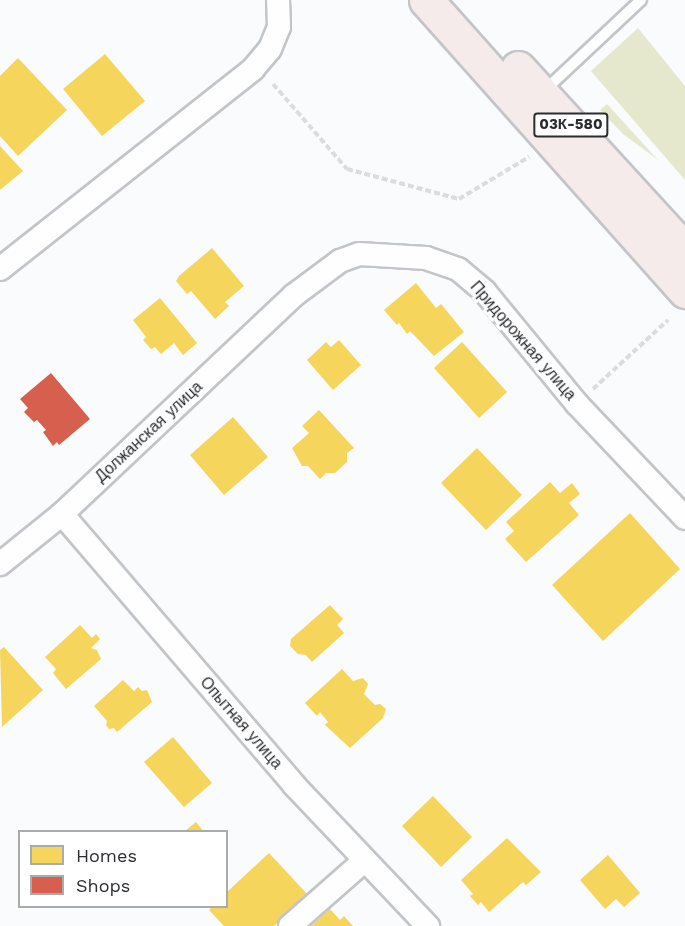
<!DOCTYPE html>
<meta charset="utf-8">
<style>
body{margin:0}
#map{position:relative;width:685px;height:926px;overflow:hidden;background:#f9fbfd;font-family:"Work Sans",sans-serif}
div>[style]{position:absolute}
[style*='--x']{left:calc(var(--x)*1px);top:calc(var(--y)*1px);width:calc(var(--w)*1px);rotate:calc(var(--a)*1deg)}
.green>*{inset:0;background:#e5e8cc}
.homes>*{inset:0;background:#f6d55c}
.shops>*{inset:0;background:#d6604d}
.path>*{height:4px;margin-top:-2px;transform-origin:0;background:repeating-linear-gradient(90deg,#dbdcdc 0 6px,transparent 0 9px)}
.roads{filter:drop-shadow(2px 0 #c3c5c8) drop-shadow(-2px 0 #c3c5c8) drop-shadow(0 2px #c3c5c8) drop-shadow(0 -2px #c3c5c8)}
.lane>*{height:10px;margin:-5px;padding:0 5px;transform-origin:5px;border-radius:5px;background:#fefeff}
.street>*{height:22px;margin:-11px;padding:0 11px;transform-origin:11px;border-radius:11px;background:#fefeff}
.highway>*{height:33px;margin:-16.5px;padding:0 16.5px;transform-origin:16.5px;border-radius:16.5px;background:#f5ebeb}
span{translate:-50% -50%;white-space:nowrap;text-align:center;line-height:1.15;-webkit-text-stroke:6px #fff;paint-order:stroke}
.shield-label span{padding:2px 4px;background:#fff;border:2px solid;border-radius:4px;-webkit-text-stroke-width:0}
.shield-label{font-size:15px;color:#2a2c2f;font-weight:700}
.street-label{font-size:16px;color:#2a2c2f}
.legend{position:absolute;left:18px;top:830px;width:210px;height:78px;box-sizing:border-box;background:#fff;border:2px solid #aaabac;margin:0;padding:8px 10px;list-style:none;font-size:18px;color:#2a2c2f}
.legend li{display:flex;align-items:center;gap:12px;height:30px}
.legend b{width:30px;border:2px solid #aaabac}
</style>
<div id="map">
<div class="green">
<div style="clip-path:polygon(638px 28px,685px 86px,685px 180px,591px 71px)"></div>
<div style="clip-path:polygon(607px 104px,658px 160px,623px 134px,600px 110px)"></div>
</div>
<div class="homes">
<div style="clip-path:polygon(105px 54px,145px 101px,102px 136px,63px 89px)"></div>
<div style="clip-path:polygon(18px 58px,67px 110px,18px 156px,0 136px,0 76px)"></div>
<div style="clip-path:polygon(0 146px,23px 171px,0 190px)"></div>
<div style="clip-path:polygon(212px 248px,244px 286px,225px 302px,229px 306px,215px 319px,191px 291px,187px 294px,176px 281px,179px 276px)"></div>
<div style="clip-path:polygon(416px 283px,436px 308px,441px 304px,464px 332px,434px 356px,410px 331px,407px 334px,399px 323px,397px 325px,384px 310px)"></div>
<div style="clip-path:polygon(160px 298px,197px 343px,183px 355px,174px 343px,161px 354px,155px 347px,151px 349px,143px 340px,146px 337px,133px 320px)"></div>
<div style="clip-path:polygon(339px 340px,361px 365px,333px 390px,307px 360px,326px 342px,331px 347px)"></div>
<div style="clip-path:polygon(462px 342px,507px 392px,479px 418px,434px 368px)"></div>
<div style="clip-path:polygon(319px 410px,354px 448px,347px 453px,347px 462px,335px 473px,326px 473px,320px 479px,308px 466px,302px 466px,292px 448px,309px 433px,302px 426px)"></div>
<div style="clip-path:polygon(233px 417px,268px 457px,224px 495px,190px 455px)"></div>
<div style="clip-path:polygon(477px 448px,522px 495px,486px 530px,441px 483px)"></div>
<div style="clip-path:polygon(550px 482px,560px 493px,572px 483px,580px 494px,569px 503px,579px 515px,526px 562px,505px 539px,514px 531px,506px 522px)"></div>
<div style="clip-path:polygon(630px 513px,680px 569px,603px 641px,552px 585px)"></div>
<div style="clip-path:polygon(330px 605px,343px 619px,337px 625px,344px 633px,312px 662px,306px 655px,298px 654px,290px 646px,291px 639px)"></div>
<div style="clip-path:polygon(80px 625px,92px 638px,96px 634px,100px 639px,91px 648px,97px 650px,101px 659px,66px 689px,53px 673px,56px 669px,45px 657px)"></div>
<div style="clip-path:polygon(4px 647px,43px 690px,2px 727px,0 650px)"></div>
<div style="clip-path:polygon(342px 669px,353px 681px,363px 678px,368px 684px,364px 694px,375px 705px,380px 704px,386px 709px,383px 718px,350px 748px,325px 725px,328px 722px,320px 712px,317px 716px,305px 703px)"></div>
<div style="clip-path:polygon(123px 680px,134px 691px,138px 687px,142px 691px,147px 690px,152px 702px,117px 732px,114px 728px,109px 729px,106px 725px,107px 721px,94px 706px)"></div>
<div style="clip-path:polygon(173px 737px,212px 783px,184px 807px,144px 762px)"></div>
<div style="clip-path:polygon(433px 796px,472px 837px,441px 867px,402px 826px)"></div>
<div style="clip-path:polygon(196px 822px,204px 832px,184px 832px)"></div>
<div style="clip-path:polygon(507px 838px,541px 872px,526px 885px,523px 882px,489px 912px,481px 902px,478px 905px,470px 896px,473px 894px,461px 880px)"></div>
<div style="clip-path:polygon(269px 853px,308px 895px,274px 926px,224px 926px,209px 910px,213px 906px,226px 906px,226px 893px)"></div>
<div style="clip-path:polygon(608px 855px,640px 893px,624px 907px,616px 899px,605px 909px,580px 880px)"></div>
<div style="clip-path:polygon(330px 909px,340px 920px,344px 916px,353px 926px,311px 926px)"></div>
</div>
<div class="shops">
<div style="clip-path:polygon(51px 373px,90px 419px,59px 445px,57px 442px,53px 446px,43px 432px,46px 430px,37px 420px,34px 422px,24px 412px,28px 408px,20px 399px)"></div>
</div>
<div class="path">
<div style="--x:273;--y:84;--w:113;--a:49"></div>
<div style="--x:347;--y:169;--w:116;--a:15"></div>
<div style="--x:459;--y:199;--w:82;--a:-31"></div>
<div style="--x:593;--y:389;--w:102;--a:-42.6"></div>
</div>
<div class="roads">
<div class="lane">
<div style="--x:544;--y:91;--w:133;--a:-43.2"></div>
</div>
<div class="street">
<div style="--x:0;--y:269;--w:323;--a:-38.3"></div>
<div style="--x:253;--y:69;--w:26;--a:-50"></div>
<div style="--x:270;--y:49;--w:24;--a:-68"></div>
<div style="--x:279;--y:27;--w:27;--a:-92"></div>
<div style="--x:62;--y:514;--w:357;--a:49.4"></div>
<div style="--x:294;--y:785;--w:195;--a:46.5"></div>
<div style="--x:0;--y:564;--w:80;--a:-38.9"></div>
<div style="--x:62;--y:514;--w:318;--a:-43.3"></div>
<div style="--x:293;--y:296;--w:59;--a:-36.7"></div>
<div style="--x:340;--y:261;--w:20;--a:-20"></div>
<div style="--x:359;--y:254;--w:67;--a:3.4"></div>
<div style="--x:426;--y:258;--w:34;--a:19"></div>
<div style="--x:458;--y:269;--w:35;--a:40"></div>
<div style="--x:485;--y:292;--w:145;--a:50.6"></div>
<div style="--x:577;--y:404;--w:157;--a:46.5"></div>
<div style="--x:290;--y:926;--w:98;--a:-41.3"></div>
</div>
<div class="highway">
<div style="--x:426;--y:0;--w:390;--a:48.3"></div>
<div style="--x:518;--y:68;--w:247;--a:47.5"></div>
</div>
</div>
<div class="shield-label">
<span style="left:571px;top:125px">03К-580</span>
</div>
<div class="street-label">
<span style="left:523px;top:341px;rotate:49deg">Придорожная улица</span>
<span style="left:149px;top:432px;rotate:-43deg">Должанская улица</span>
<span style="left:241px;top:723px;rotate:49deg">Опытная улица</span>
</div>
<ul class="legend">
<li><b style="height:16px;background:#f6d55c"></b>Homes</li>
<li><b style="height:16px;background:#d6604d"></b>Shops</li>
</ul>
</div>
